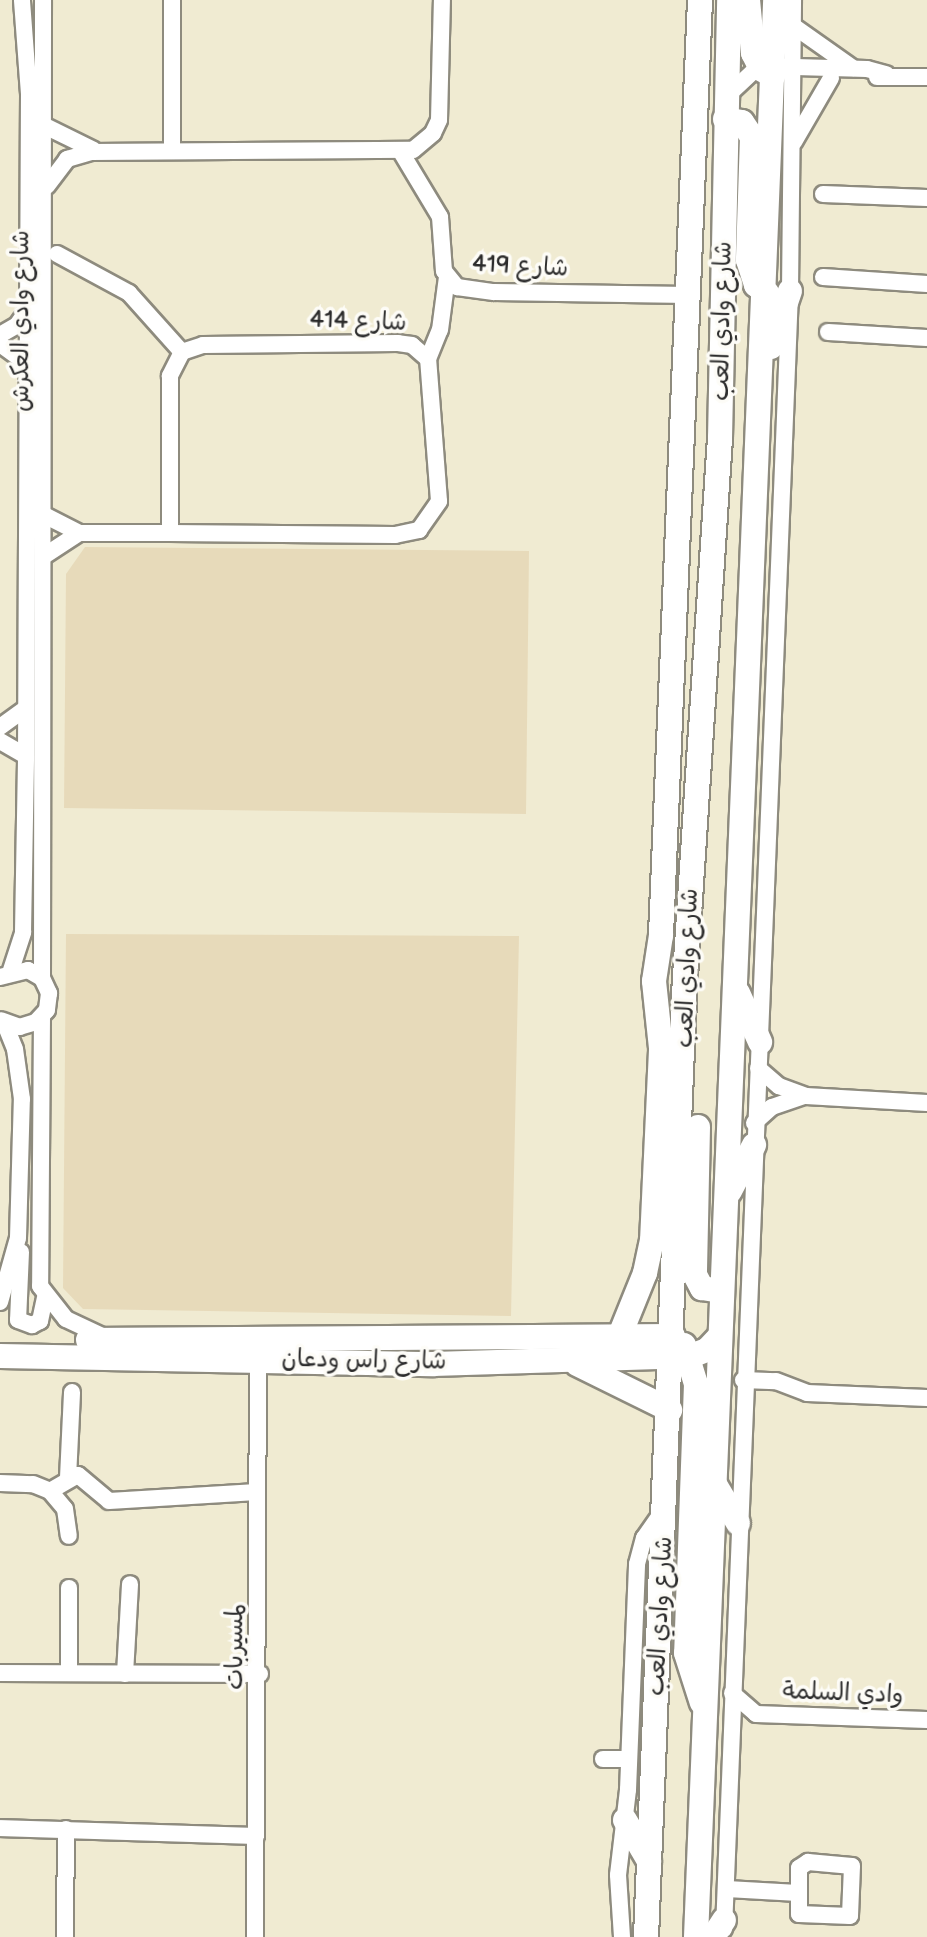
<!DOCTYPE html>
<meta charset="utf-8">
<style>
body{margin:0}
#map{position:relative;width:927px;height:1937px;overflow:hidden;background:#f0ebd2;font-family:"Balsamiq Sans","Playpen Sans Arabic",sans-serif}
div>[style]{position:absolute}
[style*='--x']{left:calc(var(--x)*1px);top:calc(var(--y)*1px);width:calc(var(--w)*1px);rotate:calc(var(--a)*1deg)}
.built>*{inset:0;background:#e7daba}
.roads{filter:drop-shadow(2px 0 #8e8b7e) drop-shadow(-2px 0 #8e8b7e) drop-shadow(0 2px #8e8b7e) drop-shadow(0 -2px #8e8b7e)}
.street>*{height:16px;margin:-8px;padding:0 8px;transform-origin:8px;border-radius:8px;background:#fff}
.secondary>*{height:24px;margin:-12px;padding:0 12px;transform-origin:12px;border-radius:12px;background:#fff}
span{translate:-50% -50%;white-space:nowrap;text-align:center;line-height:1.15;-webkit-text-stroke:7px #fdfcf7;paint-order:stroke}
.street-label{font-size:24px;color:#2b2b2b}
</style>
<div id="map">
<div class="built">
<div style="clip-path:polygon(85px 547px,529px 551px,526px 814px,64px 808px,66px 574px)"></div>
<div style="clip-path:polygon(66px 934px,519px 936px,511px 1316px,83px 1309px,63px 1288px)"></div>
</div>
<div class="roads">
<div class="street">
<div style="--x:172;--y:0;--w:150;--a:90"></div>
<div style="--x:792;--y:25;--w:75;--a:35.2"></div>
<div style="--x:877;--y:77;--w:50;--a:0"></div>
<div style="--x:726;--y:97;--w:45;--a:-43.2"></div>
<div style="--x:759;--y:66;--w:108;--a:1.6"></div>
<div style="--x:867;--y:69;--w:20;--a:15"></div>
<div style="--x:47;--y:127;--w:52;--a:26.1"></div>
<div style="--x:794;--y:142;--w:74;--a:-60"></div>
<div style="--x:401;--y:152;--w:76;--a:59"></div>
<div style="--x:440;--y:217;--w:54;--a:85.8"></div>
<div style="--x:444;--y:271;--w:21;--a:51"></div>
<div style="--x:457;--y:287;--w:37;--a:8"></div>
<div style="--x:494;--y:292;--w:194;--a:0.9"></div>
<div style="--x:47;--y:186;--w:34;--a:-53"></div>
<div style="--x:67;--y:159;--w:25;--a:-16"></div>
<div style="--x:91;--y:152;--w:322;--a:-0.4"></div>
<div style="--x:413;--y:150;--w:26;--a:-40"></div>
<div style="--x:433;--y:133;--w:14;--a:-65"></div>
<div style="--x:439;--y:120;--w:120;--a:-88.6"></div>
<div style="--x:823;--y:194;--w:104;--a:2.2"></div>
<div style="--x:57;--y:254;--w:82;--a:28.4"></div>
<div style="--x:129;--y:293;--w:79;--a:48.1"></div>
<div style="--x:823;--y:277;--w:104;--a:3.9"></div>
<div style="--x:828;--y:332;--w:99;--a:3.5"></div>
<div style="--x:0;--y:335;--w:20;--a:-30"></div>
<div style="--x:17;--y:325;--w:21;--a:-55"></div>
<div style="--x:0;--y:344;--w:37;--a:36"></div>
<div style="--x:428;--y:359;--w:31;--a:-68"></div>
<div style="--x:440;--y:330;--w:53;--a:-82.5"></div>
<div style="--x:44;--y:515;--w:39;--a:27"></div>
<div style="--x:44;--y:556;--w:42;--a:-33.3"></div>
<div style="--x:79;--y:533;--w:91;--a:0"></div>
<div style="--x:170;--y:533;--w:225;--a:0.5"></div>
<div style="--x:395;--y:535;--w:25;--a:-12"></div>
<div style="--x:419;--y:530;--w:35;--a:-55"></div>
<div style="--x:439;--y:501;--w:142;--a:-94.4"></div>
<div style="--x:428;--y:359;--w:21;--a:-139"></div>
<div style="--x:412;--y:345;--w:14;--a:-172"></div>
<div style="--x:398;--y:343;--w:195;--a:179.4"></div>
<div style="--x:203;--y:345;--w:22;--a:162"></div>
<div style="--x:182;--y:352;--w:27;--a:117"></div>
<div style="--x:170;--y:376;--w:157;--a:90"></div>
<div style="--x:0;--y:727;--w:32;--a:-36"></div>
<div style="--x:0;--y:741;--w:30;--a:30"></div>
<div style="--x:11;--y:970;--w:40;--a:-72"></div>
<div style="--x:23;--y:932;--w:176;--a:-89"></div>
<div style="--x:26;--y:756;--w:662;--a:-89.74"></div>
<div style="--x:29;--y:94;--w:94;--a:-94.3"></div>
<div style="--x:0;--y:977;--w:29;--a:-14"></div>
<div style="--x:28;--y:970;--w:16;--a:30"></div>
<div style="--x:42;--y:978;--w:17;--a:65"></div>
<div style="--x:49;--y:993;--w:17;--a:97"></div>
<div style="--x:47;--y:1010;--w:16;--a:133"></div>
<div style="--x:36;--y:1022;--w:17;--a:163"></div>
<div style="--x:20;--y:1027;--w:20;--a:-160"></div>
<div style="--x:42;--y:978;--w:978;--a:-89.94"></div>
<div style="--x:42;--y:1017;--w:269;--a:90.4"></div>
<div style="--x:40;--y:1286;--w:42;--a:51.8"></div>
<div style="--x:66;--y:1319;--w:40;--a:25"></div>
<div style="--x:758;--y:1068;--w:28;--a:41"></div>
<div style="--x:779;--y:1086;--w:29;--a:20"></div>
<div style="--x:806;--y:1096;--w:121;--a:3.3"></div>
<div style="--x:754;--y:1123;--w:24;--a:-42"></div>
<div style="--x:772;--y:1107;--w:34;--a:-19"></div>
<div style="--x:21;--y:1252;--w:68;--a:92.5"></div>
<div style="--x:18;--y:1320;--w:15;--a:20"></div>
<div style="--x:32;--y:1325;--w:9;--a:-27"></div>
<div style="--x:40;--y:1321;--w:25;--a:-78"></div>
<div style="--x:0;--y:1302;--w:66;--a:-74.3"></div>
<div style="--x:18;--y:1238;--w:139;--a:-88.4"></div>
<div style="--x:22;--y:1099;--w:50;--a:-98"></div>
<div style="--x:15;--y:1049;--w:29;--a:-112"></div>
<div style="--x:743;--y:1380;--w:33;--a:2"></div>
<div style="--x:776;--y:1381;--w:33;--a:21"></div>
<div style="--x:807;--y:1393;--w:120;--a:2.4"></div>
<div style="--x:68;--y:1478;--w:86;--a:-87.3"></div>
<div style="--x:0;--y:1483;--w:33;--a:2"></div>
<div style="--x:33;--y:1484;--w:18;--a:22"></div>
<div style="--x:50;--y:1491;--w:23;--a:50"></div>
<div style="--x:65;--y:1509;--w:27;--a:82"></div>
<div style="--x:50;--y:1491;--w:32;--a:-30"></div>
<div style="--x:78;--y:1475;--w:40;--a:40"></div>
<div style="--x:109;--y:1501;--w:148;--a:-3.5"></div>
<div style="--x:0;--y:1673;--w:260;--a:0.2"></div>
<div style="--x:69;--y:1673;--w:85;--a:-90"></div>
<div style="--x:125;--y:1674;--w:90;--a:-86.8"></div>
<div style="--x:732;--y:1693;--w:32;--a:41"></div>
<div style="--x:756;--y:1714;--w:171;--a:2"></div>
<div style="--x:603;--y:1759;--w:26;--a:0"></div>
<div style="--x:0;--y:1828;--w:256;--a:1.8"></div>
<div style="--x:808;--y:1862;--w:44;--a:5.2"></div>
<div style="--x:852;--y:1866;--w:50;--a:92.3"></div>
<div style="--x:850;--y:1916;--w:51;--a:-177.8"></div>
<div style="--x:799;--y:1914;--w:46;--a:-90"></div>
<div style="--x:799;--y:1868;--w:11;--a:-34"></div>
<div style="--x:727;--y:1889;--w:71;--a:3.2"></div>
<div style="--x:724;--y:1929;--w:1639;--a:-87.69"></div>
<div style="--x:790;--y:291;--w:291;--a:-89.4"></div>
<div style="--x:65;--y:1937;--w:108;--a:-89.5"></div>
<div style="--x:255;--y:1937;--w:580;--a:-89.7"></div>
<div style="--x:622;--y:1937;--w:62;--a:-93.7"></div>
<div style="--x:618;--y:1875;--w:86;--a:-83.3"></div>
<div style="--x:628;--y:1790;--w:226;--a:-87.7"></div>
<div style="--x:637;--y:1564;--w:27;--a:-75"></div>
<div style="--x:644;--y:1538;--w:32;--a:-55"></div>
</div>
<div class="secondary">
<div style="--x:748;--y:0;--w:53;--a:84.6"></div>
<div style="--x:753;--y:53;--w:18;--a:63"></div>
<div style="--x:761;--y:69;--w:14;--a:30"></div>
<div style="--x:725;--y:119;--w:17;--a:10"></div>
<div style="--x:742;--y:122;--w:18;--a:56"></div>
<div style="--x:752;--y:137;--w:123;--a:91.9"></div>
<div style="--x:748;--y:260;--w:26;--a:72"></div>
<div style="--x:756;--y:285;--w:14;--a:36"></div>
<div style="--x:771;--y:347;--w:59;--a:-71.3"></div>
<div style="--x:738;--y:993;--w:54;--a:65.8"></div>
<div style="--x:698;--y:1127;--w:148;--a:91.2"></div>
<div style="--x:695;--y:1275;--w:15;--a:62"></div>
<div style="--x:702;--y:1288;--w:20;--a:9"></div>
<div style="--x:730;--y:1191;--w:52;--a:-62.4"></div>
<div style="--x:620;--y:1335;--w:67;--a:-68"></div>
<div style="--x:645;--y:1273;--w:33;--a:-78"></div>
<div style="--x:652;--y:1241;--w:193;--a:-87.3"></div>
<div style="--x:661;--y:1048;--w:67;--a:-96"></div>
<div style="--x:654;--y:981;--w:47;--a:-81.3"></div>
<div style="--x:661;--y:935;--w:936;--a:-87.61"></div>
<div style="--x:88;--y:1340;--w:585;--a:-0.39"></div>
<div style="--x:684;--y:1345;--w:41;--a:72.9"></div>
<div style="--x:696;--y:1384;--w:269;--a:92.1"></div>
<div style="--x:686;--y:1653;--w:52;--a:72.3"></div>
<div style="--x:0;--y:1356;--w:433;--a:1.1"></div>
<div style="--x:433;--y:1364;--w:258;--a:-1.8"></div>
<div style="--x:691;--y:1356;--w:17;--a:-21"></div>
<div style="--x:707;--y:1350;--w:19;--a:-47"></div>
<div style="--x:577;--y:1364;--w:104;--a:26.3"></div>
<div style="--x:716;--y:1486;--w:43;--a:59.3"></div>
<div style="--x:625;--y:1820;--w:48;--a:59.7"></div>
<div style="--x:646;--y:1937;--w:962;--a:-87.68"></div>
<div style="--x:685;--y:976;--w:539;--a:-86.28"></div>
<div style="--x:720;--y:438;--w:438;--a:-88.8"></div>
<div style="--x:696;--y:1937;--w:1939;--a:-87.66"></div>
<div style="--x:713;--y:1937;--w:20;--a:-57"></div>
</div>
</div>
<div class="street-label">
<span style="left:520px;top:266px;rotate:3deg">شارع 419</span>
<span style="left:21px;top:321px;rotate:-90deg">شارع وادي العكرش</span>
<span style="left:358px;top:321px;rotate:2deg">شارع 414</span>
<span style="left:722px;top:321px;rotate:-89deg">شارع وادي العب</span>
<span style="left:687px;top:968px;rotate:-88deg">شارع وادي العب</span>
<span style="left:364px;top:1360px;rotate:1deg">شارع راس ودعان</span>
<span style="left:660px;top:1616px;rotate:-87deg">شارع وادي العب</span>
<span style="left:235px;top:1647px;rotate:-90deg">لمسيربات</span>
<span style="left:843px;top:1693px;rotate:2deg">وادي السلمة</span>
</div>
</div>
